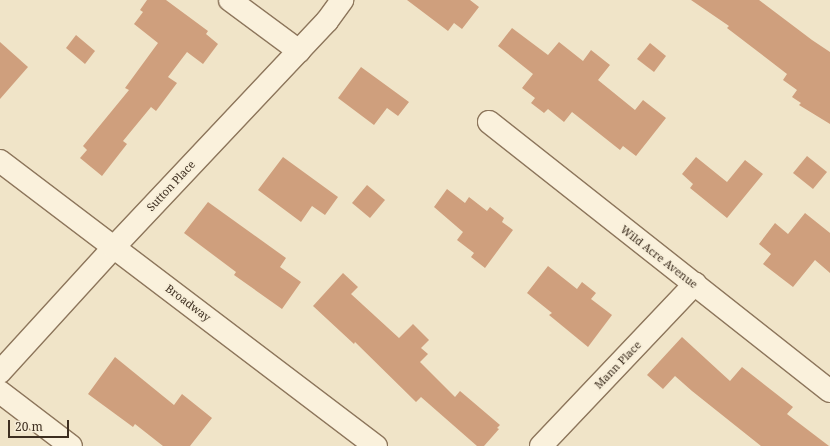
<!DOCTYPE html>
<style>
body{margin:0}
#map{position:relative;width:830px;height:446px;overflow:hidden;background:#f0e4c8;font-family:"Noto Serif",serif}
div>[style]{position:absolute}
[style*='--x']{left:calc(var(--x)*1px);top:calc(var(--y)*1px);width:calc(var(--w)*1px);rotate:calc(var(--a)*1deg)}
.building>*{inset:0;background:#cf9f7d}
.roads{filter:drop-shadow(1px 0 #8d765c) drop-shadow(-1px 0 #8d765c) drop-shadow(0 1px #8d765c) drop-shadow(0 -1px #8d765c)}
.minor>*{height:22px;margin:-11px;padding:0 11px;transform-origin:11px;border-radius:11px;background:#faf1dc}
.secondary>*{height:22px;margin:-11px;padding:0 11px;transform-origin:11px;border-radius:11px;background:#faf1dc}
span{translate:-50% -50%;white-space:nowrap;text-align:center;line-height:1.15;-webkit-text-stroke:3.5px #f7eed8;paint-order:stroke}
.street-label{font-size:11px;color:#3d2e20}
.scale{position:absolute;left:8px;top:420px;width:61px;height:18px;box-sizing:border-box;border:2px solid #3d2e20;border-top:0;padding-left:5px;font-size:12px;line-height:14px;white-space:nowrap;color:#3d2e20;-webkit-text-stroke:3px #f7eed8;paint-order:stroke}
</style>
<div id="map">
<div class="building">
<div style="clip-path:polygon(147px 0,166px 0,208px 31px,206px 34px,218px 44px,203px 64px,187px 52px,168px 77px,177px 83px,156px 111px,151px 107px,123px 141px,127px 144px,102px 176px,80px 158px,87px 150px,83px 146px,129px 90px,125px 88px,158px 43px,134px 24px,143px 12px,140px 10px)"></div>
<div style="clip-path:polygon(407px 0,470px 0,479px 7px,462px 29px,454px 23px,448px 31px)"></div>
<div style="clip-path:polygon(691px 0,759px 0,812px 40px,830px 52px,830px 124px,799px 105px,801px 103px,792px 97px,797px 90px,783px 80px,787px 74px,727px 28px,729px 26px)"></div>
<div style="clip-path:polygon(512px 28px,548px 55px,559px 42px,583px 61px,591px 50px,610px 65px,598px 80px,635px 110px,643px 100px,666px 118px,636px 156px,623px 146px,620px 150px,572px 112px,564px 122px,548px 109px,544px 113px,531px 103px,535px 98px,522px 88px,533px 74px,498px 46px)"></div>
<div style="clip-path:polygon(76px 35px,95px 51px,85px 64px,66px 48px)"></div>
<div style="clip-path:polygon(0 42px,28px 67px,0 99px)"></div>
<div style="clip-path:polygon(650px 43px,666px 56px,654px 72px,637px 59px)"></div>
<div style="clip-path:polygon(361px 67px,409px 102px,398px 116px,387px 108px,374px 125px,338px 98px)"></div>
<div style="clip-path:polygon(807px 156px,827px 172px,813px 189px,793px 173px)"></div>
<div style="clip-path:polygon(283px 157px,338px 197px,325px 215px,312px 206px,301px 222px,258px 190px)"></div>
<div style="clip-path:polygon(696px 157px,727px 182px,745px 160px,763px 174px,727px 218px,690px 188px,693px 184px,682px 174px)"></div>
<div style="clip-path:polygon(367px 185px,385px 200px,370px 218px,352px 203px)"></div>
<div style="clip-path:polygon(447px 189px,465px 203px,469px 197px,487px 211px,490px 207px,504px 218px,502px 222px,513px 230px,485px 268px,471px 257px,474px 253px,457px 240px,463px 232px,434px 207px)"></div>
<div style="clip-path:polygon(208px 202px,286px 258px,280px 267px,301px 282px,282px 309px,234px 275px,236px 272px,184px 233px)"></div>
<div style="clip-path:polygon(805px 213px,830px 233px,830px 273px,815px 260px,793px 287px,763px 264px,771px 254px,759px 244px,775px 223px,788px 234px)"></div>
<div style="clip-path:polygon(548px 266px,577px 289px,582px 282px,596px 293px,591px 299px,612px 315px,588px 347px,549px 315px,552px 313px,527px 293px)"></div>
<div style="clip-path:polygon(343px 273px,358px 287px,351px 294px,399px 338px,413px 324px,429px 340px,421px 348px,428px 354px,420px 362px,455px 397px,460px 391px,500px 425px,497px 428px,499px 429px,484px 446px,477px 446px,421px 397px,416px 402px,355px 342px,354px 344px,313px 306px)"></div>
<div style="clip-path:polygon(682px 337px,730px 381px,742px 367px,793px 407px,787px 414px,829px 446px,761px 446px,692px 391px,675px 376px,663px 389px,647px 375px)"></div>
<div style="clip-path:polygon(115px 357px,174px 405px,182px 394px,212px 418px,190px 446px,163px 446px,135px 424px,133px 427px,88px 394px)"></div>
</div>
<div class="roads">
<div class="minor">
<div style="--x:230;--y:0;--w:86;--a:36.5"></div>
<div style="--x:489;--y:122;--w:434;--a:38.3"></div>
<div style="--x:0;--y:372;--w:169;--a:-47.6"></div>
<div style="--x:114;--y:247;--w:311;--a:-46.7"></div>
<div style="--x:327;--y:21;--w:26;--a:-54"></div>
<div style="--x:0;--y:392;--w:89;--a:37.3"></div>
<div style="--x:541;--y:446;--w:224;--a:-46.5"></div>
</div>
<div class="secondary">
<div style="--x:0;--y:161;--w:472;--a:37.2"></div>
</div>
</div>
<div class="street-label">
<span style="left:171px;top:186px;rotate:-47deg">Sutton Place</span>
<span style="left:659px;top:257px;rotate:38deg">Wild Acre Avenue</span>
<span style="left:188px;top:303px;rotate:37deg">Broadway</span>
<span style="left:618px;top:365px;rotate:-46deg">Mann Place</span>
</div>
<div class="scale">20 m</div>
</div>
